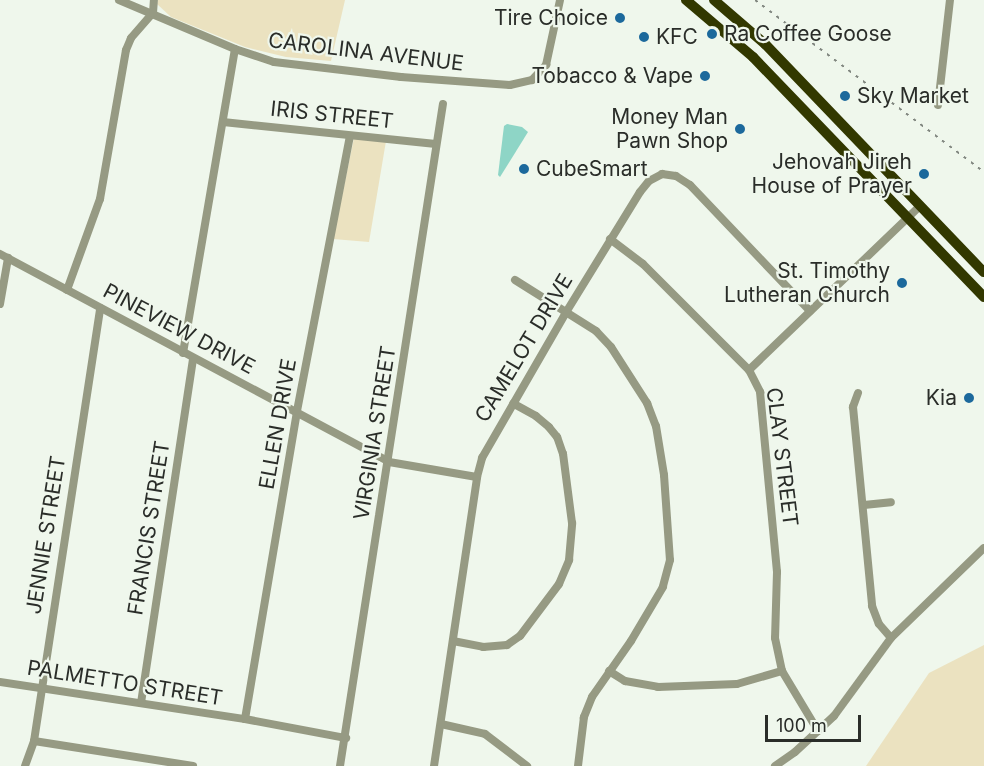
<!DOCTYPE html>
<style>
body{margin:0}
#map{position:relative;width:984px;height:766px;overflow:hidden;background:#eff7ec;font-family:Inter,sans-serif}
div>[style]{position:absolute}
[style*='--x']{left:calc(var(--x)*1px);top:calc(var(--y)*1px);width:calc(var(--w)*1px);rotate:calc(var(--a)*1deg)}
.green>*{inset:0;background:#ebe2c0}
.water>*{inset:0;background:#8ed5c6}
.minor>*{height:8px;margin:-4px;padding:0 4px;transform-origin:4px;border-radius:4px;background:#969a83}
.highway>*{height:10px;margin:-5px;padding:0 5px;transform-origin:5px;border-radius:5px;background:#323800}
.rail>*{height:2px;margin-top:-1px;transform-origin:0;background:repeating-linear-gradient(90deg,#80867f 0 3px,transparent 0 9px)}
.dots>*{width:16px;height:16px;translate:-50% -50%;box-sizing:border-box;border:3px solid #eff7ec;border-radius:50%}
span{translate:-50% -50%;white-space:nowrap;text-align:center;line-height:1.15;-webkit-text-stroke:4.5px #eff7ec;paint-order:stroke}
.poi-label{font-size:21px;color:#2a2d29}
.right{translate:-100% -50%;text-align:right}
.left{translate:0 -50%;text-align:left}
.street-label{font-size:21px;color:#2a2d29}
.scale{position:absolute;left:765px;top:715px;width:96px;height:27px;box-sizing:border-box;border:3px solid #2a2d29;border-top:0;padding-left:8px;font-size:18px;line-height:21px;white-space:nowrap;color:#2a2d29;-webkit-text-stroke:4px #eff7ec;paint-order:stroke}
</style>
<div id="map">
<div class="green">
<div style="clip-path:polygon(158px 0,345px 0,331px 61px,286px 57px,245px 47px,171px 17px,157px 4px)"></div>
<div style="clip-path:polygon(354px 138px,386px 141px,369px 242px,333px 239px)"></div>
<div style="clip-path:polygon(984px 645px,984px 766px,866px 766px,929px 673px)"></div>
</div>
<div class="water">
<div style="clip-path:polygon(507px 124px,522px 127px,528px 132px,500px 177px,498px 175px,504px 126px)"></div>
</div>
<div class="minor">
<div style="--x:119;--y:0;--w:126;--a:22.9"></div>
<div style="--x:235;--y:49;--w:41;--a:18.4"></div>
<div style="--x:274;--y:62;--w:128;--a:6.7"></div>
<div style="--x:401;--y:77;--w:109;--a:4.2"></div>
<div style="--x:510;--y:85;--w:23;--a:-13"></div>
<div style="--x:532;--y:80;--w:21;--a:-47"></div>
<div style="--x:546;--y:65;--w:66;--a:-77.8"></div>
<div style="--x:938;--y:105;--w:106;--a:-83.5"></div>
<div style="--x:223;--y:122;--w:214;--a:5.9"></div>
<div style="--x:610;--y:239;--w:41;--a:37.1"></div>
<div style="--x:643;--y:264;--w:150;--a:45"></div>
<div style="--x:749;--y:370;--w:25;--a:63"></div>
<div style="--x:760;--y:392;--w:181;--a:84.6"></div>
<div style="--x:777;--y:572;--w:66;--a:91.7"></div>
<div style="--x:775;--y:638;--w:34;--a:78"></div>
<div style="--x:782;--y:671;--w:70;--a:59"></div>
<div style="--x:0;--y:254;--w:441;--a:28.1"></div>
<div style="--x:389;--y:462;--w:89;--a:9.7"></div>
<div style="--x:515;--y:280;--w:96;--a:32.2"></div>
<div style="--x:596;--y:331;--w:22;--a:47"></div>
<div style="--x:611;--y:347;--w:67;--a:57.3"></div>
<div style="--x:647;--y:403;--w:25;--a:69"></div>
<div style="--x:656;--y:426;--w:50;--a:80.7"></div>
<div style="--x:664;--y:475;--w:85;--a:86"></div>
<div style="--x:670;--y:560;--w:28;--a:105"></div>
<div style="--x:663;--y:587;--w:63;--a:120.7"></div>
<div style="--x:631;--y:641;--w:68;--a:124.9"></div>
<div style="--x:592;--y:697;--w:22;--a:112"></div>
<div style="--x:584;--y:717;--w:49;--a:97"></div>
<div style="--x:67;--y:290;--w:97;--a:-70.1"></div>
<div style="--x:100;--y:199;--w:151;--a:-80.1"></div>
<div style="--x:126;--y:50;--w:13;--a:-67"></div>
<div style="--x:131;--y:38;--w:33;--a:-49"></div>
<div style="--x:153;--y:13;--w:13;--a:-86"></div>
<div style="--x:0;--y:304;--w:47;--a:-80.1"></div>
<div style="--x:183;--y:353;--w:308;--a:-80.3"></div>
<div style="--x:749;--y:370;--w:237;--a:-43.8"></div>
<div style="--x:858;--y:393;--w:15;--a:110"></div>
<div style="--x:853;--y:407;--w:200;--a:84.5"></div>
<div style="--x:872;--y:606;--w:19;--a:69"></div>
<div style="--x:879;--y:624;--w:18;--a:49"></div>
<div style="--x:864;--y:505;--w:27;--a:-6"></div>
<div style="--x:453;--y:641;--w:31;--a:11"></div>
<div style="--x:483;--y:647;--w:24;--a:-5"></div>
<div style="--x:507;--y:645;--w:16;--a:-35"></div>
<div style="--x:520;--y:636;--w:65;--a:-53.1"></div>
<div style="--x:559;--y:584;--w:26;--a:-67"></div>
<div style="--x:569;--y:560;--w:37;--a:-85"></div>
<div style="--x:572;--y:523;--w:70;--a:-97.4"></div>
<div style="--x:563;--y:454;--w:18;--a:-109"></div>
<div style="--x:557;--y:437;--w:13;--a:-129"></div>
<div style="--x:549;--y:427;--w:17;--a:-140"></div>
<div style="--x:536;--y:416;--w:26;--a:-151"></div>
<div style="--x:609;--y:671;--w:19;--a:32"></div>
<div style="--x:625;--y:681;--w:34;--a:10"></div>
<div style="--x:658;--y:687;--w:79;--a:-2.2"></div>
<div style="--x:737;--y:684;--w:47;--a:-16.1"></div>
<div style="--x:0;--y:682;--w:248;--a:8.6"></div>
<div style="--x:245;--y:719;--w:103;--a:10.7"></div>
<div style="--x:141;--y:703;--w:348;--a:-81.4"></div>
<div style="--x:245;--y:719;--w:312;--a:-80.4"></div>
<div style="--x:297;--y:411;--w:280;--a:-79.1"></div>
<div style="--x:441;--y:724;--w:45;--a:12.8"></div>
<div style="--x:485;--y:734;--w:53;--a:37.3"></div>
<div style="--x:34;--y:741;--w:161;--a:8.9"></div>
<div style="--x:25;--y:766;--w:27;--a:-70"></div>
<div style="--x:34;--y:741;--w:438;--a:-81.3"></div>
<div style="--x:340;--y:766;--w:670;--a:-81.16"></div>
<div style="--x:434;--y:766;--w:292;--a:-81.5"></div>
<div style="--x:477;--y:477;--w:20;--a:-75"></div>
<div style="--x:482;--y:458;--w:166;--a:-60"></div>
<div style="--x:565;--y:314;--w:143;--a:-58.4"></div>
<div style="--x:640;--y:192;--w:14;--a:-51"></div>
<div style="--x:649;--y:181;--w:15;--a:-28"></div>
<div style="--x:662;--y:174;--w:14;--a:8"></div>
<div style="--x:676;--y:176;--w:17;--a:33"></div>
<div style="--x:690;--y:185;--w:174;--a:46.4"></div>
<div style="--x:775;--y:766;--w:24;--a:-35"></div>
<div style="--x:795;--y:752;--w:53;--a:-42.7"></div>
<div style="--x:834;--y:716;--w:97;--a:-53.8"></div>
<div style="--x:891;--y:638;--w:129;--a:-44.1"></div>
</div>
<div class="highway">
<div style="--x:686;--y:0;--w:88;--a:40.4"></div>
<div style="--x:753;--y:57;--w:333;--a:46.1"></div>
<div style="--x:714;--y:0;--w:67;--a:40.8"></div>
<div style="--x:765;--y:44;--w:316;--a:46.2"></div>
</div>
<div class="rail">
<div style="--x:755;--y:0;--w:286;--a:36.9"></div>
</div>
<div class="dots">
<div style="left:620px;top:18px;background:#1c699c"></div>
<div style="left:712px;top:34px;background:#1c699c"></div>
<div style="left:644px;top:37px;background:#1c699c"></div>
<div style="left:705px;top:76px;background:#1c699c"></div>
<div style="left:845px;top:96px;background:#1c699c"></div>
<div style="left:740px;top:129px;background:#1c699c"></div>
<div style="left:524px;top:169px;background:#1c699c"></div>
<div style="left:924px;top:174px;background:#1c699c"></div>
<div style="left:902px;top:283px;background:#1c699c"></div>
<div style="left:969px;top:398px;background:#1c699c"></div>
</div>
<div class="poi-label">
<span class="right" style="left:608px;top:18px">Tire Choice</span>
<span class="left" style="left:724px;top:34px">Ra Coffee Goose</span>
<span class="left" style="left:656px;top:37px">KFC</span>
<span class="right" style="left:693px;top:76px">Tobacco &amp; Vape</span>
<span class="left" style="left:857px;top:96px">Sky Market</span>
<span class="right" style="left:728px;top:129px">Money Man<br>Pawn Shop</span>
<span class="right" style="left:912px;top:174px">Jehovah Jireh<br>House of Prayer</span>
<span class="left" style="left:536px;top:169px">CubeSmart</span>
<span class="right" style="left:890px;top:283px">St. Timothy<br>Lutheran Church</span>
<span class="right" style="left:957px;top:398px">Kia</span>
</div>
<div class="street-label">
<span style="left:366px;top:52px;rotate:7deg">CAROLINA AVENUE</span>
<span style="left:332px;top:115px;rotate:6deg">IRIS STREET</span>
<span style="left:179px;top:329px;rotate:28deg">PINEVIEW DRIVE</span>
<span style="left:524px;top:348px;rotate:-59deg">CAMELOT DRIVE</span>
<span style="left:278px;top:424px;rotate:-80deg">ELLEN DRIVE</span>
<span style="left:375px;top:433px;rotate:-81deg">VIRGINIA STREET</span>
<span style="left:782px;top:457px;rotate:83deg">CLAY STREET</span>
<span style="left:149px;top:528px;rotate:-81deg">FRANCIS STREET</span>
<span style="left:46px;top:535px;rotate:-81deg">JENNIE STREET</span>
<span style="left:125px;top:683px;rotate:9deg">PALMETTO STREET</span>
</div>
<div class="scale">100 m</div>
</div>
